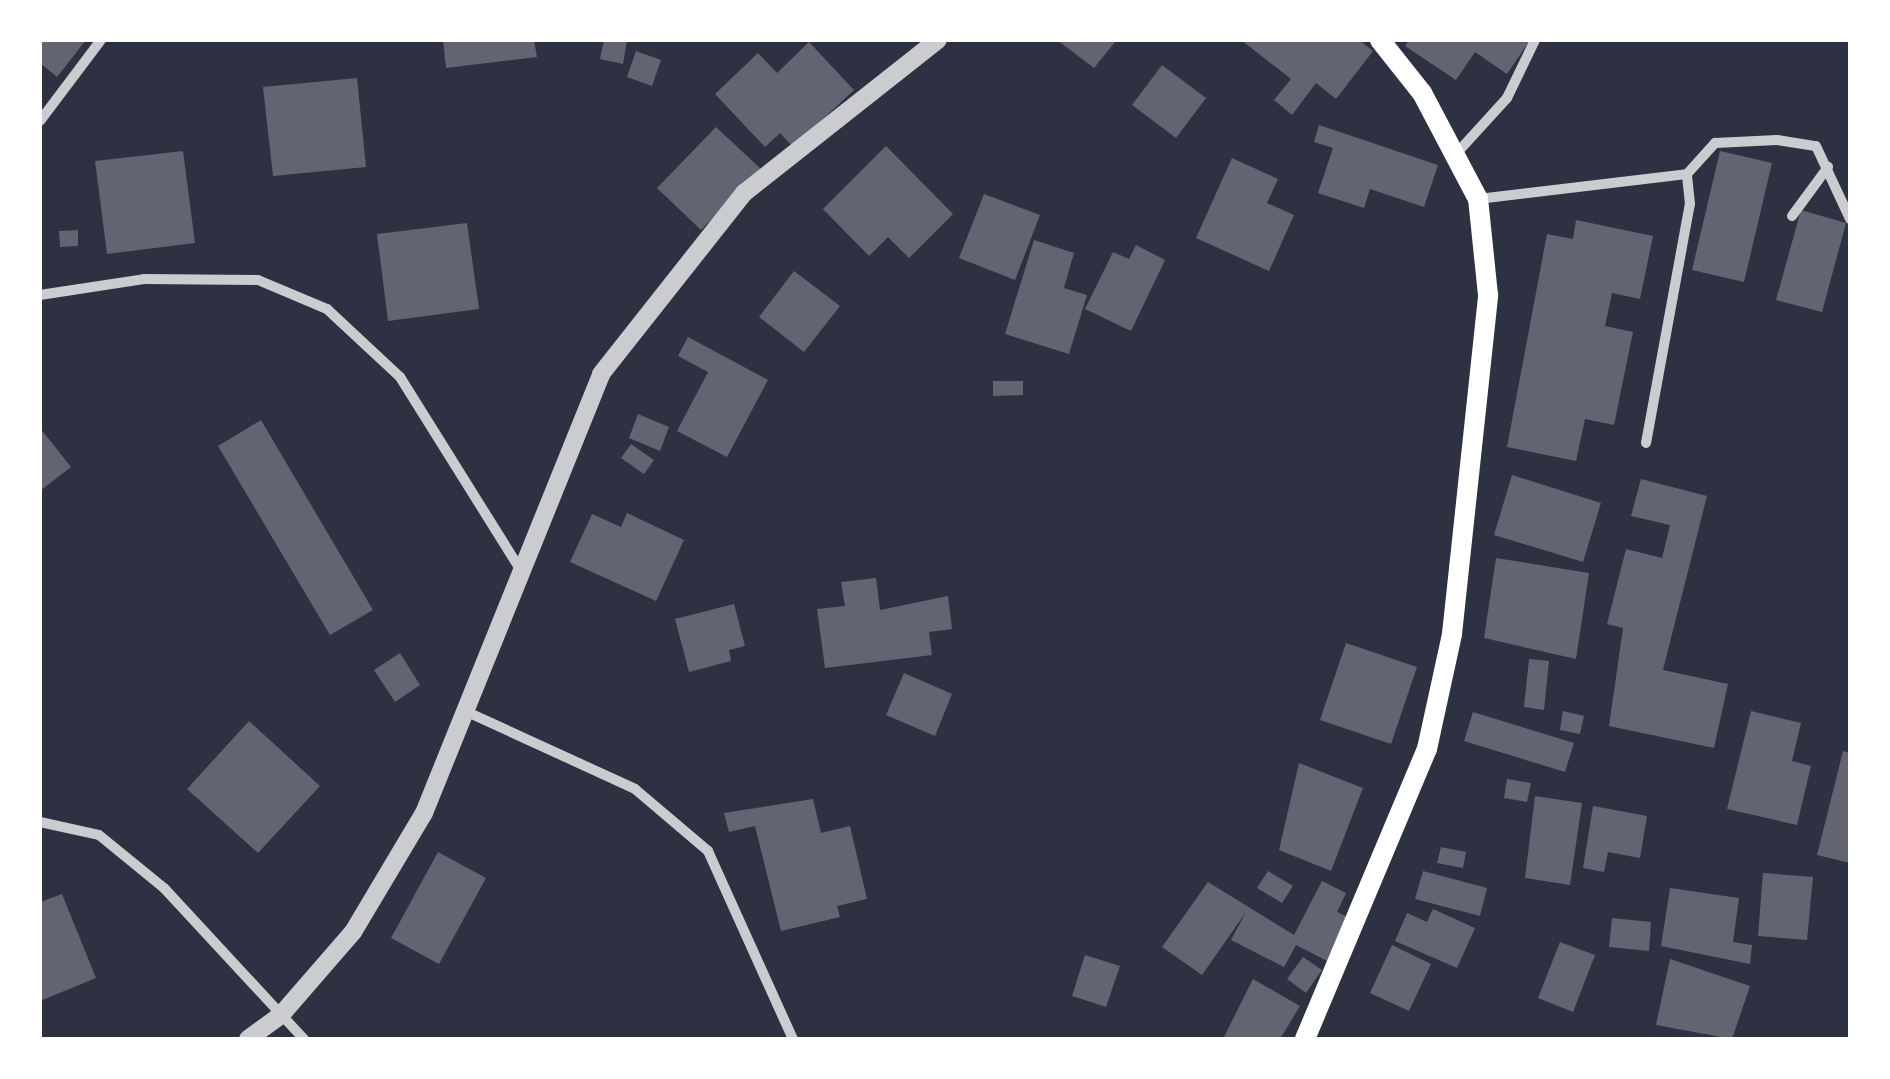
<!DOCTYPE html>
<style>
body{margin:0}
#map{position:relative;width:1890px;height:1079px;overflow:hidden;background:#2d3142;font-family:"Sofia Sans Condensed",sans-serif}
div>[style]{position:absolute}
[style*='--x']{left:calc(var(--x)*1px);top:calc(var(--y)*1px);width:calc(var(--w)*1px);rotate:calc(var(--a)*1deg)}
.building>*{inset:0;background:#626471}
.minor>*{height:10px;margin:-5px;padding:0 5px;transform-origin:5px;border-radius:5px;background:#caccd0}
.tertiary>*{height:18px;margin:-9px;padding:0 9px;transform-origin:9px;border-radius:9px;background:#caccd0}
.secondary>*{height:20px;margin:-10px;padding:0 10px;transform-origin:10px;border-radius:10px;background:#fff}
span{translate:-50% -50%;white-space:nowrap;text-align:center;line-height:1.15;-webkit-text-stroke:8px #fff;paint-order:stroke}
.frame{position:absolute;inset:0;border:42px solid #fff;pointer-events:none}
</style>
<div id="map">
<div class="building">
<div style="clip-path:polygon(40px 40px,86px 40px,57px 77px,40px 63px)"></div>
<div style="clip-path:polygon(443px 40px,534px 40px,537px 57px,446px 68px)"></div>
<div style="clip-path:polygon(604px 40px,627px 40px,623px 64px,600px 59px)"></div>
<div style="clip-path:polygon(1057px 40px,1113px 40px,1115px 42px,1094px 68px)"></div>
<div style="clip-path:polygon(1241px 40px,1359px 40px,1373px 51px,1336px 99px,1316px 83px,1292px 115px,1274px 100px,1291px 79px)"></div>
<div style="clip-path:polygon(1409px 40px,1530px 40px,1507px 74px,1475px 52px,1456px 80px,1405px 46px)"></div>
<div style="clip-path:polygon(809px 42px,854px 90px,793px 147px,780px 133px,765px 147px,715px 94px,758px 53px,777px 73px)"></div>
<div style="clip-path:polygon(636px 51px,661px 60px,652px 86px,627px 77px)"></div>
<div style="clip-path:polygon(1162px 65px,1206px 98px,1176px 138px,1132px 105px)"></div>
<div style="clip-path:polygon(357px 78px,366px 167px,273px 176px,263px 87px)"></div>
<div style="clip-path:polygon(1319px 125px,1438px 165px,1424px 207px,1370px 189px,1364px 208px,1318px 193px,1333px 148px,1314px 142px)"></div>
<div style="clip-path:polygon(716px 127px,761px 169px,701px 230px,657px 188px)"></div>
<div style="clip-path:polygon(886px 146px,953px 214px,909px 258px,888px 237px,869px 256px,823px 209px)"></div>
<div style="clip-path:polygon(183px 151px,195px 243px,107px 254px,95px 161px)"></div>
<div style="clip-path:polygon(1720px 151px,1772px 163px,1744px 282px,1692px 270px)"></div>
<div style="clip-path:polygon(1232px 158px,1278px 179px,1267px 203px,1294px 215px,1269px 271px,1196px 238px)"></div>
<div style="clip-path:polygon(984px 194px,1040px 215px,1015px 280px,959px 258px)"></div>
<div style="clip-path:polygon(1801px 210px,1846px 223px,1822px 312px,1776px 300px)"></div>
<div style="clip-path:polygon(1576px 220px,1653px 236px,1640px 299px,1612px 293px,1605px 326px,1633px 332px,1614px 425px,1585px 419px,1576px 461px,1507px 447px,1547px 234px,1573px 239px)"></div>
<div style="clip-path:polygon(467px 223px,479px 309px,388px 321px,377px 234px)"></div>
<div style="clip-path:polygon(78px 230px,78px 246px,60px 247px,59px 231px)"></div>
<div style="clip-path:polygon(1034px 240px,1074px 253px,1064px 288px,1087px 295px,1069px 354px,1005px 334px)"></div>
<div style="clip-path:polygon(1136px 245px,1165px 260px,1131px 331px,1085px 309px,1113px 252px,1129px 259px)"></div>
<div style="clip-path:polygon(794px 271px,840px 306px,804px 352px,759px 317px)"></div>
<div style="clip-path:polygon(688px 337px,768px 380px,727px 457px,677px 431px,708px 372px,678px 356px)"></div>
<div style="clip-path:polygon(993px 381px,1023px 381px,1023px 395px,993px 396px)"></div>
<div style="clip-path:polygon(638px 414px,669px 427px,660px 451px,629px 438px)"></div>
<div style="clip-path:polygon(261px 420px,373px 610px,330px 635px,218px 446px)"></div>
<div style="clip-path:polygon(40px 428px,71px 467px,40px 491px)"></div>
<div style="clip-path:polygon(631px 444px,654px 460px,644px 474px,621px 458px)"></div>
<div style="clip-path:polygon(1512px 475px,1601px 503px,1583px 562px,1494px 535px)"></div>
<div style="clip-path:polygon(1641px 479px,1707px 496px,1663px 670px,1728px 684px,1714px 748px,1609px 726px,1623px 628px,1607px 624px,1626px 549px,1662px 558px,1670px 525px,1631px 516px)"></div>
<div style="clip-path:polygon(627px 513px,684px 540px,656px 601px,570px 562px,592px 514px,621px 527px)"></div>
<div style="clip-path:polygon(1496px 558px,1589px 573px,1576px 659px,1484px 638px)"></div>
<div style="clip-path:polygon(876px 578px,880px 610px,948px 596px,952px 629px,929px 632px,932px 655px,825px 668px,817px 609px,845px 606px,841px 582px)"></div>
<div style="clip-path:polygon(734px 604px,745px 646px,729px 650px,731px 661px,689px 672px,675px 619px)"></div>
<div style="clip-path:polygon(1346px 643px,1417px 667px,1391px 744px,1320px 720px)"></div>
<div style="clip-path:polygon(400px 653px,420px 685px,395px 702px,374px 670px)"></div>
<div style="clip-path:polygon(1529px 659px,1549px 661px,1544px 710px,1524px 707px)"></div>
<div style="clip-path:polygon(904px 673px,952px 694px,935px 736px,886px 715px)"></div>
<div style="clip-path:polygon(1563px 711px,1584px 716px,1580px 734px,1560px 730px)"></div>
<div style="clip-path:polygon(1751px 711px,1801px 723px,1792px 761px,1811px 766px,1797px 825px,1727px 809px)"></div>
<div style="clip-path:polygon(1473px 712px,1574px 743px,1565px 772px,1464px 741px)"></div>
<div style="clip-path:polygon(249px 721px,320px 786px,258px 853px,187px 789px)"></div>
<div style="clip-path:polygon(1843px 751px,1850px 753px,1850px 863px,1817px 855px)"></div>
<div style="clip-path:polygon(1299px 763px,1363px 788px,1331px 871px,1279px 850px)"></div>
<div style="clip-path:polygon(1507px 779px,1531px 783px,1527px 802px,1504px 798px)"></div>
<div style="clip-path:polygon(1535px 796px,1582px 803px,1570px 885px,1525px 878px)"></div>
<div style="clip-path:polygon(813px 799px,821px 833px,850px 826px,867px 899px,837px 906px,840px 917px,781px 931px,755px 826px,729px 832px,724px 813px)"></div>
<div style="clip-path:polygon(1593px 806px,1647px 816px,1640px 858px,1608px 852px,1604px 872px,1583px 868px)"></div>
<div style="clip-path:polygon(1441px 847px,1466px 852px,1463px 868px,1437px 863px)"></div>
<div style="clip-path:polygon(438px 852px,486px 878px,439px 964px,391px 938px)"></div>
<div style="clip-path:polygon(1268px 871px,1293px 886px,1282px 903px,1257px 888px)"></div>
<div style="clip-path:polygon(1423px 871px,1487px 888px,1480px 916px,1415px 899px)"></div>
<div style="clip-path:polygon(1763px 873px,1813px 877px,1807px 940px,1758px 936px)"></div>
<div style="clip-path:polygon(1322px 881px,1346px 893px,1337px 912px,1354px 920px,1331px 963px,1296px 945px,1284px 967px,1231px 940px,1246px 912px,1202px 975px,1162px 947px,1208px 882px,1294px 935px)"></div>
<div style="clip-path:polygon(1670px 888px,1739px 898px,1733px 942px,1752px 945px,1750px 964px,1661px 946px)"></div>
<div style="clip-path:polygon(62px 894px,96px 978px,40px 1001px,40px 902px)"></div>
<div style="clip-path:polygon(1433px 909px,1475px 928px,1457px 968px,1395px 941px,1407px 913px,1427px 922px)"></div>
<div style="clip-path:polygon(1612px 918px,1651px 922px,1649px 951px,1609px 947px)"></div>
<div style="clip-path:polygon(1560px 942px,1595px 955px,1573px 1012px,1538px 998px)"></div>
<div style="clip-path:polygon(1392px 945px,1431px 964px,1409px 1011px,1370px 993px)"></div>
<div style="clip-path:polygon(1085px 955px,1120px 966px,1106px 1007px,1072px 996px)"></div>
<div style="clip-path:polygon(1303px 957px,1322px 970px,1306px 993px,1287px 979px)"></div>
<div style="clip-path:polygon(1670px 959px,1750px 986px,1732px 1039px,1656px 1025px)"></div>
<div style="clip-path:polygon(1253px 979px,1300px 1006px,1280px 1039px,1223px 1039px)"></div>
</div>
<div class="minor">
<div style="--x:40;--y:121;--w:101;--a:-53"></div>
<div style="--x:1456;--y:154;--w:76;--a:-47.7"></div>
<div style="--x:1507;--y:98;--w:64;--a:-64.2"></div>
<div style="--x:1478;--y:199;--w:210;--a:-6.8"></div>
<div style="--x:1687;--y:174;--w:42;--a:-47.9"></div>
<div style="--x:1715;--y:143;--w:62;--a:-2.8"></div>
<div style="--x:1777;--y:140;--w:39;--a:9"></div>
<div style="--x:1816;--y:146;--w:81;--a:65"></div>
<div style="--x:1792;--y:216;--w:61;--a:-53.7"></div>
<div style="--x:40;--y:295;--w:105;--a:-8.7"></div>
<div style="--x:144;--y:279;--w:114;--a:0.5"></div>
<div style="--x:258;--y:280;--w:75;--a:22.8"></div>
<div style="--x:327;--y:309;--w:100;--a:43"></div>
<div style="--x:400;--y:377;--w:229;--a:58"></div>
<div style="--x:1646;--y:443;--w:243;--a:-79.6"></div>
<div style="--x:1690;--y:204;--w:30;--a:-96"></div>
<div style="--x:465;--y:711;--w:187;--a:24.6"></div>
<div style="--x:635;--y:789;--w:96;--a:40.3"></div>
<div style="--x:708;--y:851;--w:206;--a:65.7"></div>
<div style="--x:40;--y:822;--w:60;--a:12.4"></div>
<div style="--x:99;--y:835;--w:84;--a:39.2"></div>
<div style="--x:164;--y:888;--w:206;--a:47.2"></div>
</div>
<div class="tertiary">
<div style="--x:248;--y:1039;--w:41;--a:-36"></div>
<div style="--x:281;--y:1015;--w:110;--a:-49.1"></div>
<div style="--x:353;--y:932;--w:139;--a:-59.2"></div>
<div style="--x:424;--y:813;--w:473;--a:-68"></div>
<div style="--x:601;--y:374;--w:231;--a:-51.7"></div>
<div style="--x:744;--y:193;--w:247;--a:-38.3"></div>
</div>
<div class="secondary">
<div style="--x:1305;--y:1039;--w:315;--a:-67.2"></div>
<div style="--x:1427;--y:749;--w:118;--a:-77.7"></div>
<div style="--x:1452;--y:634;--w:341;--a:-83.9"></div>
<div style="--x:1488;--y:295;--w:97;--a:-95.9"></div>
<div style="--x:1478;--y:199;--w:120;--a:-117.8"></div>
<div style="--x:1422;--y:93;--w:68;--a:-128.4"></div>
</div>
<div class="frame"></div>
</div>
